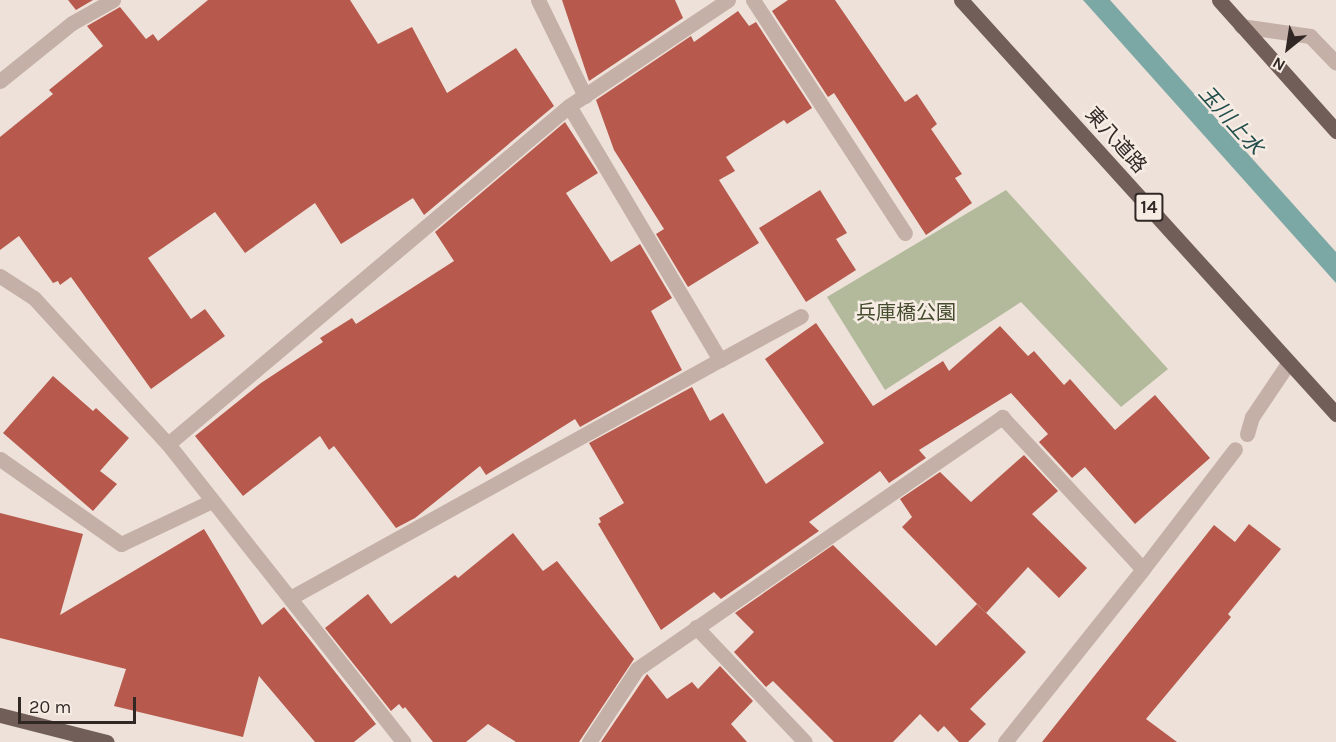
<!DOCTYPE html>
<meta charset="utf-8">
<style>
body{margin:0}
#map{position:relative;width:1336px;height:742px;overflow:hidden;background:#ede1d9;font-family:Karla,"Noto Sans JP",sans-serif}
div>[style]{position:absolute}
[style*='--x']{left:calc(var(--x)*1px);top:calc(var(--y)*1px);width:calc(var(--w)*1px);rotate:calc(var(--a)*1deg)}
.green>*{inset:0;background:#b3ba9b}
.water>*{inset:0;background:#7ba7a4}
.building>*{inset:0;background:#b75a4d}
.service>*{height:15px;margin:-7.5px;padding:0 7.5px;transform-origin:7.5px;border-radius:7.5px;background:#c4b0a6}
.minor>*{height:15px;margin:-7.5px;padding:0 7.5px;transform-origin:7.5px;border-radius:7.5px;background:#c4b0a6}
.primary>*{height:15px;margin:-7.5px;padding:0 7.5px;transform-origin:7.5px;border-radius:7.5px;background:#715e59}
span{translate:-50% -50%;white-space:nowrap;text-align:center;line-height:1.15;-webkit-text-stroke:5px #f6ece4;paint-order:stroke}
.shield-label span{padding:2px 4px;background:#f6ece4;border:2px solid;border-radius:4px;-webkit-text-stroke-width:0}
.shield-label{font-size:18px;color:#312826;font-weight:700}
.street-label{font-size:20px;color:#312826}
.park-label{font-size:20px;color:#444c2d}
.water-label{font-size:21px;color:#214d4b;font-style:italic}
.north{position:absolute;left:1258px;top:18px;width:60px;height:60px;-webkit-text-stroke:4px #f6ece4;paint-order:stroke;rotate:210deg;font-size:16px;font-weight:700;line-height:24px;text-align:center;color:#312826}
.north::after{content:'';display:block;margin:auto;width:21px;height:27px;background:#312826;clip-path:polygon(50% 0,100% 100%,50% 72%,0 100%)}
.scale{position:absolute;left:18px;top:697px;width:118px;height:27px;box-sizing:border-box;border:3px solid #312826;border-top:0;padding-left:8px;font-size:18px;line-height:21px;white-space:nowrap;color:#312826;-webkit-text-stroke:4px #f6ece4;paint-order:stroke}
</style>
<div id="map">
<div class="green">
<div style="clip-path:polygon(1006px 190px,1168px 369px,1121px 407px,1021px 302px,885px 390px,827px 297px)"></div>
</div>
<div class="water">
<div style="clip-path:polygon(1083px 0,1110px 0,1336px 252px,1336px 283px)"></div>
</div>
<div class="building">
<div style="clip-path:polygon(68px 0,93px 0,76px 10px)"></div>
<div style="clip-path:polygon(208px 0,350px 0,378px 44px,412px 27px,447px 93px,516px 48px,554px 106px,424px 215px,413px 198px,341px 244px,315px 203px,245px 253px,215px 212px,148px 258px,191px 319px,205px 309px,225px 336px,151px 389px,71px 277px,60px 285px,58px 281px,53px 283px,19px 236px,0 250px,0 137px,53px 94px,49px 90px,103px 46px,87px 26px,120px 7px,146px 39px,153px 34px,158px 41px)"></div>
<div style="clip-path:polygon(562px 0,675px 0,683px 18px,589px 81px)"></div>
<div style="clip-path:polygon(788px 0,835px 0,905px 102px,917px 94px,937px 124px,931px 129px,962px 174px,955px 178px,972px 203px,926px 235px,834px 93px,828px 97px,772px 11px)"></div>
<div style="clip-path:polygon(738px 11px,749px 26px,756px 22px,812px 108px,787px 124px,784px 120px,726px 157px,735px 171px,719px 180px,759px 243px,688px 287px,656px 234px,664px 229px,614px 150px,596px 100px,691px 36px,694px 42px)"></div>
<div style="clip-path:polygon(565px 122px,598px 173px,566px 193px,611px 262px,640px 244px,672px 298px,651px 311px,682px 370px,580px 427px,575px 419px,486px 475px,480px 466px,415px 518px,396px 528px,334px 446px,329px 450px,320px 436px,243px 496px,195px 436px,261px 383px,323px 342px,320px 338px,352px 318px,356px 324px,454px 261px,435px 232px)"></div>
<div style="clip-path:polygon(820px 190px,847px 233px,836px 239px,856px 270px,806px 302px,759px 228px)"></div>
<div style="clip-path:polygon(816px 323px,873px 406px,943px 361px,949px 371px,1000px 326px,1028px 356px,1034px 351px,1064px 385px,1070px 379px,1115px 430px,1155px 395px,1210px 458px,1135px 524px,1085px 467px,1072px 478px,1039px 442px,1048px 434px,1011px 393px,919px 450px,926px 458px,889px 483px,880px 471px,809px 522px,819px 531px,721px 599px,714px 592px,661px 630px,598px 524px,601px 522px,599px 518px,624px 503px,589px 443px,692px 387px,710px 421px,723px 413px,766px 484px,824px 443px,765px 359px)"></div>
<div style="clip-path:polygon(53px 376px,93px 411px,96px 408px,129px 438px,100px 471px,117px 484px,93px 511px,3px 433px)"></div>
<div style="clip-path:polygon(1024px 455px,1058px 491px,1032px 514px,1087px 568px,1059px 598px,1028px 567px,986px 613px,902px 527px,912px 517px,900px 499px,940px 472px,971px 502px)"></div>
<div style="clip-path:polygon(0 513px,83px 534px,60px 615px,204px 529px,262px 625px,284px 607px,376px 724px,354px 742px,315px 742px,259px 676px,243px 737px,114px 706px,126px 669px,0 638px)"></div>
<div style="clip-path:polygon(1249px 524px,1281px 549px,1228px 614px,1231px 617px,1146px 719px,1177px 742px,1042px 742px,1214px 525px,1235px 542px)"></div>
<div style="clip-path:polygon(513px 533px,543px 571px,557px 561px,634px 659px,579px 742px,516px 742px,488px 724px,466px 742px,433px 742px,405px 707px,403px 709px,399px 704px,391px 711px,325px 628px,368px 594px,391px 624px,455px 575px,458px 578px)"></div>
<div style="clip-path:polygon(833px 545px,936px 646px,977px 604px,1026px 652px,970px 709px,986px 724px,968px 742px,959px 742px,944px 726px,938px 732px,920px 714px,893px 742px,834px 742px,773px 681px,766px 687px,734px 652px,754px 632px,735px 613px)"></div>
<div style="clip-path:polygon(720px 666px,753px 701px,731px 724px,747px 742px,601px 742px,647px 674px,667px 699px,692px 682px,698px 689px)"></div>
</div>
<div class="service">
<div style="--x:538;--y:0;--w:107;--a:63.9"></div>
<div style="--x:753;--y:0;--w:278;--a:56.9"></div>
<div style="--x:0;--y:81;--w:92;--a:-38.9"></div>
<div style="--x:72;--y:23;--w:47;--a:-29.3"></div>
<div style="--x:720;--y:360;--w:92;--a:-28.5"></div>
</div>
<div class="minor">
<div style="--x:1241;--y:26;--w:70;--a:8.2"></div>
<div style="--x:1310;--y:36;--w:37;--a:46"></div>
<div style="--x:0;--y:276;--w:40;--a:32.9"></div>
<div style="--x:34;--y:298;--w:198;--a:47.5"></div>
<div style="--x:168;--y:444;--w:380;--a:51.7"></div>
<div style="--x:1247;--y:434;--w:18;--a:-74"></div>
<div style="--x:1252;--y:417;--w:66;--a:-56.1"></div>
<div style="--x:168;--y:444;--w:524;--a:-40.13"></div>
<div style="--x:569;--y:106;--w:191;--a:-33.7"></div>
<div style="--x:0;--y:459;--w:148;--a:35.1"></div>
<div style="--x:121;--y:544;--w:101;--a:-25.3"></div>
<div style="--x:290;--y:598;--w:491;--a:-29"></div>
<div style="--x:720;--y:360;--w:295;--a:-120.7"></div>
<div style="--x:696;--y:627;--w:158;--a:46.5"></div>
<div style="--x:589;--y:742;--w:87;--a:-56.7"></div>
<div style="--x:637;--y:669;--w:444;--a:-34.6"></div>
<div style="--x:1002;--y:417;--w:207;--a:47.2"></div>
<div style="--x:1005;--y:742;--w:221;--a:-51.4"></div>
<div style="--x:1143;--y:569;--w:151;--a:-52.5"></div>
</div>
<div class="primary">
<div style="--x:961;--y:0;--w:559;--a:47.83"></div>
<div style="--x:1219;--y:0;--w:176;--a:48.2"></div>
<div style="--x:0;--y:715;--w:110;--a:14.2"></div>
</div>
<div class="shield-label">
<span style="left:1149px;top:207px">14</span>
</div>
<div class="street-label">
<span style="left:1116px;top:140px;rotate:48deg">東八道路</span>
</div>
<div class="park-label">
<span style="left:906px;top:312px">兵庫橋公園</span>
</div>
<div class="water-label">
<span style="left:1231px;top:120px;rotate:48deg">玉川上水</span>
</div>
<div class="north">N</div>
<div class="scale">20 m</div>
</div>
